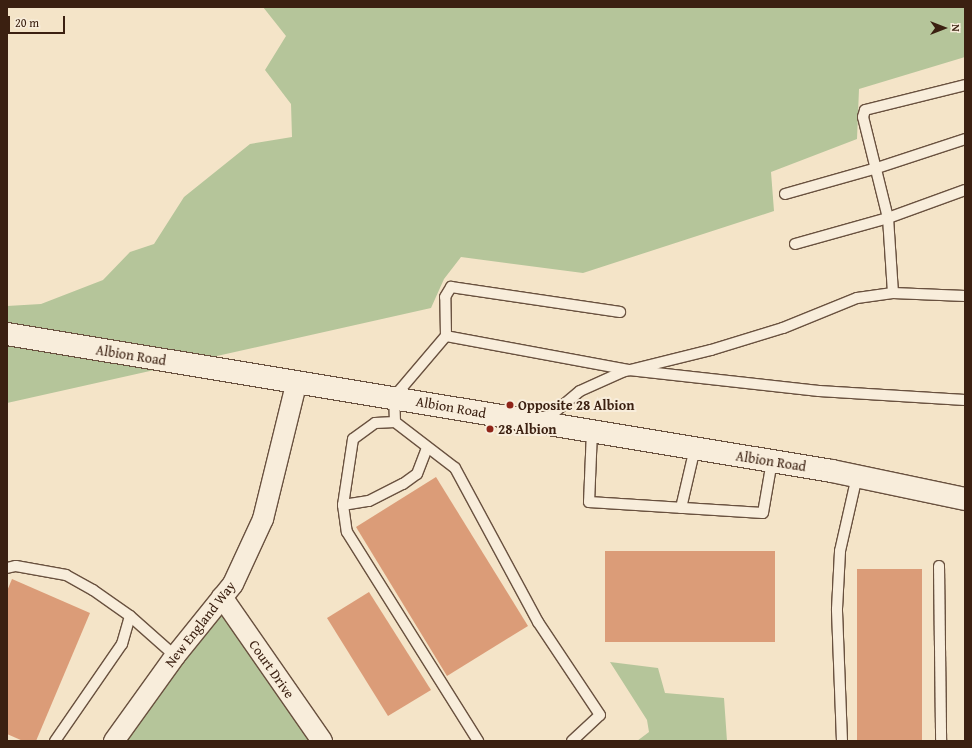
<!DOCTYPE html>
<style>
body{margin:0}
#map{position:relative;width:972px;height:748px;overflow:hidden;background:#f4e4c8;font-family:"Gentium Book Plus",serif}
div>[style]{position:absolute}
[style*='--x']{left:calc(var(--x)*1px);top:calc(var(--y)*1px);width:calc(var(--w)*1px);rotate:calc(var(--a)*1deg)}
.green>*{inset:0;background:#b5c59a}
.building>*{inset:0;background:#db9c78}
.roads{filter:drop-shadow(1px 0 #69513f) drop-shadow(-1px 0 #69513f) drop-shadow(0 1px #69513f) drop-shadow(0 -1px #69513f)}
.service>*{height:10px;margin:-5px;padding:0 5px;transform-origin:5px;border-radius:5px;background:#f8eddb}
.minor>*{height:20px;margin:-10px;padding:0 10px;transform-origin:10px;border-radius:10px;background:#f8eddb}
.secondary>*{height:22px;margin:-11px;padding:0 11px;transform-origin:11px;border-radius:11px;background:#f8eddb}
.dots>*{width:11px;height:11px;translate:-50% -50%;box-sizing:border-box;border:2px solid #f8eddb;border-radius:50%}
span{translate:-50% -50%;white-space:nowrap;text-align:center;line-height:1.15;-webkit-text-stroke:4px #f8eddb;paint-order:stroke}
.street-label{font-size:14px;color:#3b2011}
.poi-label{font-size:14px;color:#3b2011;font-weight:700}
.left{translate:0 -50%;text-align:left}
.frame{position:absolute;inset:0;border:8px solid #3b2011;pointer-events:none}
.north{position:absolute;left:924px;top:8px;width:40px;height:40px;-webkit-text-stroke:3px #f8eddb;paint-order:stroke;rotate:90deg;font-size:11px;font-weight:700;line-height:16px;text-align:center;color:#3b2011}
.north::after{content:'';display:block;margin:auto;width:14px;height:18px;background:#3b2011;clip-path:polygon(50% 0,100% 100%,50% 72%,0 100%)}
.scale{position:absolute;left:8px;top:16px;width:57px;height:18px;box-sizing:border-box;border:2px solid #3b2011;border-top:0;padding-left:5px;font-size:12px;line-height:14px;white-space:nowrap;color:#3b2011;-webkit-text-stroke:3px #f8eddb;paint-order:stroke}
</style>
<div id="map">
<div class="green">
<div style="clip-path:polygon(263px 7px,965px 7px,965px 57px,859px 89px,857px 139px,771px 172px,774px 211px,583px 273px,461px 257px,444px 279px,431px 308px,7px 403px,7px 306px,41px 304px,103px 280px,130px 252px,154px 244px,184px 197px,250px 144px,292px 137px,291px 104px,265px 70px,286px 36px)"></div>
<div style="clip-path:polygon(223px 598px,324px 741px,108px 741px)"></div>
<div style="clip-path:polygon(610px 662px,658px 668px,665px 693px,724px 698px,727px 741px,637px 741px,649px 732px,647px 720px)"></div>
</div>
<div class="building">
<div style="clip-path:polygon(436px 477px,528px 626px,447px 676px,356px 527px)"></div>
<div style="clip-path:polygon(605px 551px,775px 551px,775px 642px,605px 642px)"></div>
<div style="clip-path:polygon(857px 569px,922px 569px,922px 741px,857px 741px)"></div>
<div style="clip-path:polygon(12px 579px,90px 613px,36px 741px,23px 741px,7px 734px,7px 591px)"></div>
<div style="clip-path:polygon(369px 592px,431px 690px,388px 716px,327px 618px)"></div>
</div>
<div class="roads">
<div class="service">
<div style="--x:785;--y:194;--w:96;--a:-15.8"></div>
<div style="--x:877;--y:168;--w:93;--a:-18.2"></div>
<div style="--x:795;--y:244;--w:97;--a:-15.6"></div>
<div style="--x:888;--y:218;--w:82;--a:-20"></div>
<div style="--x:893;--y:293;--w:75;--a:-93.8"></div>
<div style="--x:888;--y:218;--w:104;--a:-103.9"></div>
<div style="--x:863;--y:117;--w:7;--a:-74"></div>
<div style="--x:865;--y:110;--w:103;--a:-14"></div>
<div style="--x:446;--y:336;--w:39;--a:-91"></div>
<div style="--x:445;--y:297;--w:12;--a:-59"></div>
<div style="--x:451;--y:287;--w:171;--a:8.4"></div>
<div style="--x:395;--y:422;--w:20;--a:177"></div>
<div style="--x:375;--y:423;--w:27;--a:144"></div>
<div style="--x:353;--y:439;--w:67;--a:98.6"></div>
<div style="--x:343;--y:505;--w:26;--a:-9"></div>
<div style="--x:369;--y:501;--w:38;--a:-27"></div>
<div style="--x:403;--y:484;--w:17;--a:-36"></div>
<div style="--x:417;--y:474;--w:28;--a:-69"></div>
<div style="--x:543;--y:422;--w:48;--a:-40"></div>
<div style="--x:580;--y:391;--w:46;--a:-24.3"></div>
<div style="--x:622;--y:372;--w:92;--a:-13.9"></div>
<div style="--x:711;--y:350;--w:75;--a:-17"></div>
<div style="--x:783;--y:328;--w:80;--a:-22.1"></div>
<div style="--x:857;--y:298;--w:36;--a:-8"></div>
<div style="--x:893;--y:293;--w:72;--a:2.4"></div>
<div style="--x:592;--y:431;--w:71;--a:92.4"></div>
<div style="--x:589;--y:502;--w:174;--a:3.6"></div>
<div style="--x:763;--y:513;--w:53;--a:-80.2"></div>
<div style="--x:343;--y:505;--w:27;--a:82"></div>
<div style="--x:347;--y:532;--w:247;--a:57.9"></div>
<div style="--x:681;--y:508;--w:62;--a:-76.9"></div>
<div style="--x:939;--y:566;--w:175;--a:89.3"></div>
<div style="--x:7;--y:568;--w:9;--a:-13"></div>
<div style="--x:16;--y:566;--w:51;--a:10.2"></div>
<div style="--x:66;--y:575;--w:31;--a:29"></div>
<div style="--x:93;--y:590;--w:45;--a:35.1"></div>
<div style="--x:130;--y:616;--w:60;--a:41.6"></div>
<div style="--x:55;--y:741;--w:118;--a:-55.4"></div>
<div style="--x:122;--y:644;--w:29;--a:-74"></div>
<div style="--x:572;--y:741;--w:38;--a:-43"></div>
<div style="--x:600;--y:715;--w:112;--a:-123.7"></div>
<div style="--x:538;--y:622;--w:175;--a:-118.3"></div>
<div style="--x:455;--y:468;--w:76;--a:-142.5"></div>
<div style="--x:395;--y:422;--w:25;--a:-92"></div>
<div style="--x:394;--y:397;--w:80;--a:-49.6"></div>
<div style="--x:446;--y:336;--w:186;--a:10.5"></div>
<div style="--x:629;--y:370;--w:191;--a:6.3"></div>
<div style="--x:819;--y:391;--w:146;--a:3.5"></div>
<div style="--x:842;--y:741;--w:132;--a:-92.2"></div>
<div style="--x:837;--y:609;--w:58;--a:-87"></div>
<div style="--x:840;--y:551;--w:77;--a:-77.2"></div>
</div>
<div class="minor">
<div style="--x:222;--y:597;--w:175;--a:55.2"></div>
<div style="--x:114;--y:741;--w:105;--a:-54.3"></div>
<div style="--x:175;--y:656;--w:92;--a:-51.1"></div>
<div style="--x:233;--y:584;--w:72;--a:-65.2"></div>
<div style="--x:263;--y:519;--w:142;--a:-76.2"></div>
</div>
<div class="secondary">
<div style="--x:7;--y:334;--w:836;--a:9.43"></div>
<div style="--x:832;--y:471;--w:136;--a:11.9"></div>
</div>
</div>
<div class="dots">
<div style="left:510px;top:405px;background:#8f2418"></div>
<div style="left:490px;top:429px;background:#8f2418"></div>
</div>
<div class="street-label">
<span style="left:131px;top:355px;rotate:9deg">Albion Road</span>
<span style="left:451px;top:407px;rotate:10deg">Albion Road</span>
<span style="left:771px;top:461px;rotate:9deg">Albion Road</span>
<span style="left:200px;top:624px;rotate:-52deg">New England Way</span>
<span style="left:272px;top:669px;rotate:55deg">Court Drive</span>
</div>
<div class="poi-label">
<span class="left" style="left:518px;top:405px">Opposite 28 Albion</span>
<span class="left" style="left:498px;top:429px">28 Albion</span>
</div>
<div class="frame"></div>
<div class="north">N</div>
<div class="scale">20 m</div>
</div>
